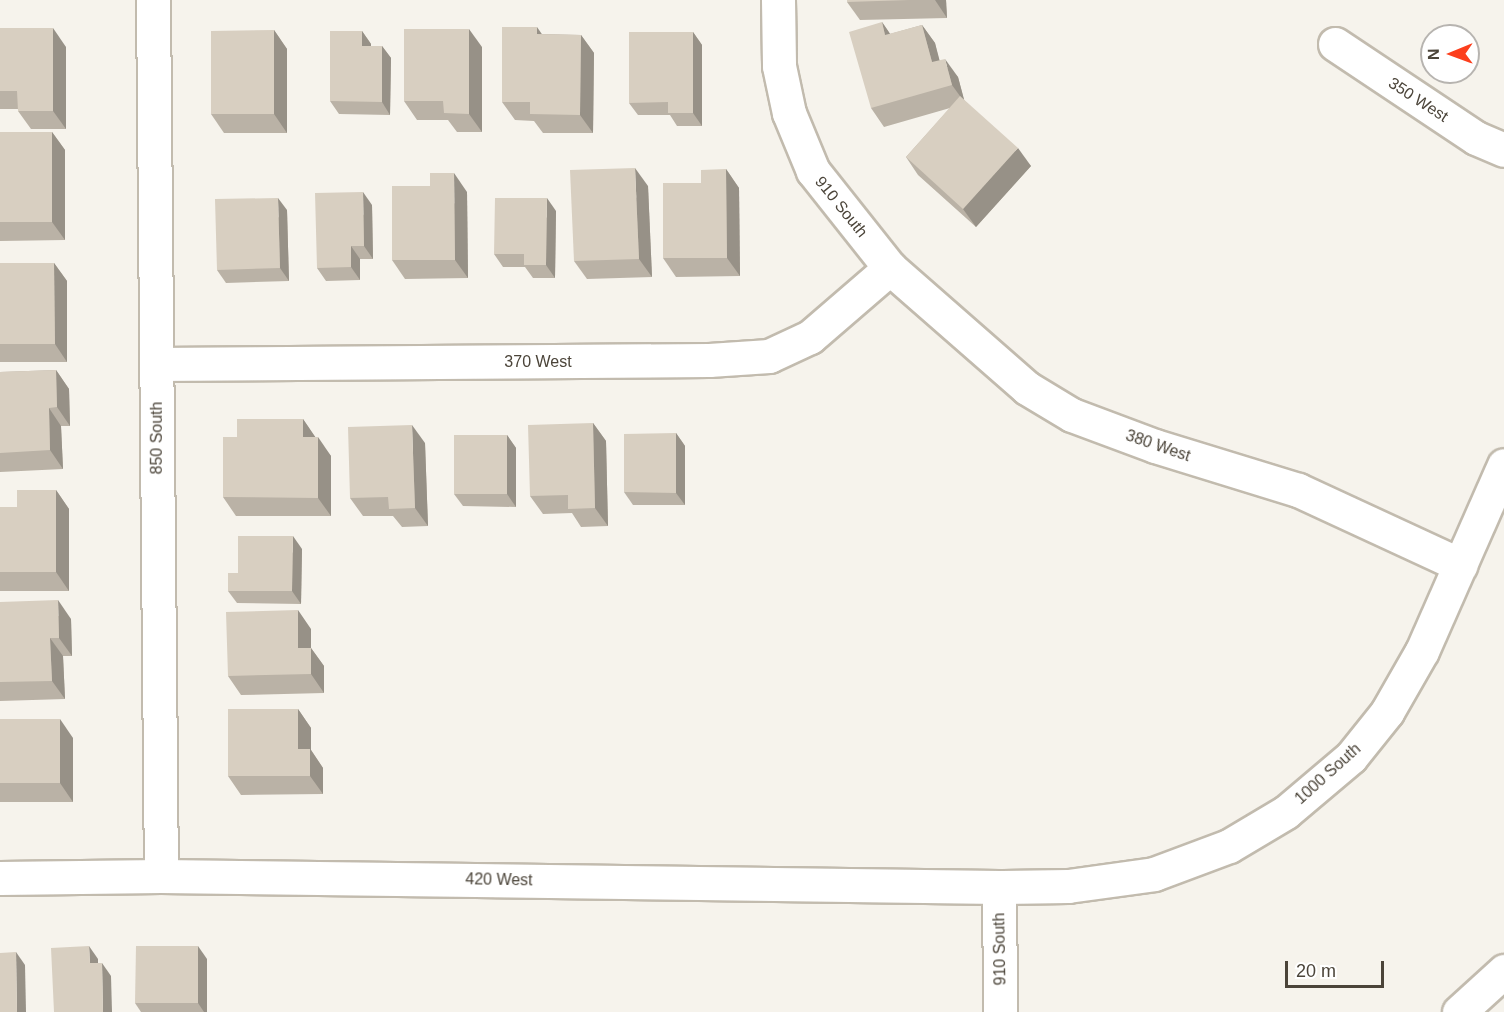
<!DOCTYPE html>
<style>
body{margin:0}
#map{position:relative;width:1504px;height:1012px;overflow:hidden;background:#f6f3ec;font-family:Arial,sans-serif}
div>[style]{position:absolute}
[style*='--x']{left:calc(var(--x)*1px);top:calc(var(--y)*1px);width:calc(var(--w)*1px);rotate:calc(var(--a)*1deg)}
.roads{filter:drop-shadow(2px 0 #c2bbae) drop-shadow(-2px 0 #c2bbae) drop-shadow(0 2px #c2bbae) drop-shadow(0 -2px #c2bbae)}
.street>*{height:33px;margin:-16.5px;padding:0 16.5px;transform-origin:16.5px;border-radius:16.5px;background:#fff}
.wall>*{inset:0;background:#bab2a6}
.shaded-wall>*{inset:0;background:#979187}
.building>*{inset:0;background:#d8cfc1}
span{translate:-50% -50%;white-space:nowrap;text-align:center;line-height:1.15;-webkit-text-stroke:4.5px #fff;paint-order:stroke}
.street-label{font-size:16px;color:#4b4439}
.north{position:absolute;left:1420px;top:24px;width:60px;height:60px;box-sizing:border-box;background:#fff;border:2px solid #b7b4b0;border-radius:50%;rotate:269deg;font-size:16px;font-weight:700;line-height:24px;text-align:center;color:#4b4439}
.north::after{content:'';display:block;margin:auto;width:21px;height:27px;background:#fc3f1d;clip-path:polygon(50% 0,100% 100%,50% 72%,0 100%)}
.scale{position:absolute;left:1285px;top:961px;width:99px;height:27px;box-sizing:border-box;border:3px solid #4b4439;border-top:0;padding-left:8px;font-size:18px;line-height:21px;white-space:nowrap;color:#4b4439;-webkit-text-stroke:4px #fff;paint-order:stroke}
</style>
<div id="map">
<div class="roads">
<div class="street">
<div style="--x:153;--y:0;--w:876;--a:89.48"></div>
<div style="--x:778;--y:0;--w:66;--a:89.1"></div>
<div style="--x:779;--y:66;--w:48;--a:78"></div>
<div style="--x:789;--y:113;--w:63;--a:67.5"></div>
<div style="--x:813;--y:171;--w:124;--a:51.6"></div>
<div style="--x:890;--y:268;--w:182;--a:41.2"></div>
<div style="--x:1027;--y:388;--w:52;--a:31"></div>
<div style="--x:1072;--y:415;--w:89;--a:20.5"></div>
<div style="--x:1155;--y:446;--w:150;--a:17.1"></div>
<div style="--x:1298;--y:490;--w:179;--a:24.8"></div>
<div style="--x:1335;--y:44;--w:169;--a:33.7"></div>
<div style="--x:1476;--y:138;--w:30;--a:23"></div>
<div style="--x:157;--y:364;--w:552;--a:-0.42"></div>
<div style="--x:709;--y:360;--w:60;--a:-3.8"></div>
<div style="--x:769;--y:356;--w:45;--a:-24.9"></div>
<div style="--x:810;--y:337;--w:106;--a:-40.8"></div>
<div style="--x:0;--y:878;--w:161;--a:-0.7"></div>
<div style="--x:161;--y:876;--w:838;--a:0.75"></div>
<div style="--x:999;--y:887;--w:69;--a:-0.8"></div>
<div style="--x:1068;--y:886;--w:87;--a:-7.9"></div>
<div style="--x:1154;--y:874;--w:80;--a:-20.5"></div>
<div style="--x:1229;--y:846;--w:66;--a:-30.8"></div>
<div style="--x:1286;--y:812;--w:85;--a:-40.2"></div>
<div style="--x:1351;--y:757;--w:58;--a:-51.3"></div>
<div style="--x:1387;--y:712;--w:70;--a:-60.2"></div>
<div style="--x:1422;--y:651;--w:203;--a:-66.2"></div>
<div style="--x:999;--y:887;--w:125;--a:89.5"></div>
<div style="--x:1459;--y:1012;--w:61;--a:-42.3"></div>
</div>
</div>
<div class="wall">
<div style="clip-path:polygon(847px 0,946px 0,947px 18px,860px 20px,847px 2px)"></div>
<div style="clip-path:polygon(882px 22px,890px 34px,922px 25px,935px 43px,939px 60px,958px 77px,964px 100px,1031px 166px,976px 227px,918px 175px,906px 157px,950px 108px,884px 127px,871px 108px)"></div>
<div style="clip-path:polygon(0 28px,66px 47px,66px 129px,31px 129px,18px 111px,18px 109px,0 109px)"></div>
<div style="clip-path:polygon(274px 30px,287px 49px,287px 133px,224px 133px,211px 114px)"></div>
<div style="clip-path:polygon(362px 31px,371px 44px,371px 46px,382px 46px,391px 58px,390px 115px,339px 114px,330px 101px)"></div>
<div style="clip-path:polygon(693px 32px,702px 45px,702px 126px,677px 126px,670px 115px,638px 115px,629px 103px)"></div>
<div style="clip-path:polygon(542px 34px,581px 35px,594px 53px,593px 133px,543px 133px,534px 121px,515px 120px,502px 102px)"></div>
<div style="clip-path:polygon(482px 47px,482px 132px,457px 132px,448px 120px,417px 120px,404px 101px)"></div>
<div style="clip-path:polygon(0 132px,52px 132px,65px 150px,65px 240px,0 241px)"></div>
<div style="clip-path:polygon(726px 169px,739px 188px,740px 276px,676px 277px,663px 258px,701px 183px)"></div>
<div style="clip-path:polygon(648px 186px,652px 277px,587px 279px,574px 261px)"></div>
<div style="clip-path:polygon(467px 192px,468px 278px,405px 279px,392px 260px)"></div>
<div style="clip-path:polygon(372px 205px,373px 259px,360px 259px,360px 280px,326px 281px,317px 268px)"></div>
<div style="clip-path:polygon(287px 210px,289px 281px,226px 283px,217px 270px)"></div>
<div style="clip-path:polygon(556px 211px,555px 278px,533px 278px,525px 267px,503px 267px,494px 254px)"></div>
<div style="clip-path:polygon(0 263px,54px 263px,67px 281px,67px 362px,0 362px)"></div>
<div style="clip-path:polygon(56px 370px,69px 389px,70px 426px,61px 426px,63px 469px,0 472px,0 372px)"></div>
<div style="clip-path:polygon(303px 419px,315px 437px,331px 456px,331px 516px,236px 516px,223px 497px,237px 437px)"></div>
<div style="clip-path:polygon(593px 423px,606px 441px,608px 526px,581px 527px,572px 513px,543px 514px,530px 496px)"></div>
<div style="clip-path:polygon(676px 433px,685px 446px,685px 505px,633px 505px,624px 492px)"></div>
<div style="clip-path:polygon(507px 435px,516px 448px,516px 507px,463px 506px,454px 494px)"></div>
<div style="clip-path:polygon(425px 443px,428px 526px,402px 527px,393px 516px,363px 516px,350px 498px)"></div>
<div style="clip-path:polygon(56px 490px,69px 509px,69px 591px,0 591px,0 507px,17px 507px)"></div>
<div style="clip-path:polygon(302px 549px,301px 604px,237px 603px,228px 591px,238px 573px)"></div>
<div style="clip-path:polygon(0 602px,71px 619px,72px 656px,63px 656px,65px 699px,0 701px)"></div>
<div style="clip-path:polygon(311px 629px,311px 648px,324px 666px,324px 693px,241px 695px,228px 676px)"></div>
<div style="clip-path:polygon(298px 709px,311px 728px,311px 750px,323px 768px,323px 794px,241px 795px,228px 776px)"></div>
<div style="clip-path:polygon(0 719px,73px 738px,73px 802px,0 802px)"></div>
<div style="clip-path:polygon(207px 959px,207px 1012px,141px 1012px,135px 1003px)"></div>
</div>
<div class="shaded-wall">
<div style="clip-path:polygon(935px 0,946px 0,947px 18px)"></div>
<div style="clip-path:polygon(882px 22px,895px 41px,885px 35px)"></div>
<div style="clip-path:polygon(922px 25px,935px 43px,945px 81px,932px 62px)"></div>
<div style="clip-path:polygon(537px 27px,550px 46px,537px 34px)"></div>
<div style="clip-path:polygon(53px 28px,66px 47px,66px 129px,53px 111px)"></div>
<div style="clip-path:polygon(469px 29px,482px 47px,482px 132px,469px 114px)"></div>
<div style="clip-path:polygon(274px 30px,287px 49px,287px 133px,274px 114px)"></div>
<div style="clip-path:polygon(362px 31px,371px 44px,371px 58px,362px 46px)"></div>
<div style="clip-path:polygon(693px 32px,702px 45px,702px 126px,693px 113px)"></div>
<div style="clip-path:polygon(581px 35px,594px 53px,593px 133px,580px 115px)"></div>
<div style="clip-path:polygon(382px 46px,391px 58px,390px 115px,382px 102px)"></div>
<div style="clip-path:polygon(945px 59px,958px 77px,965px 103px,952px 85px)"></div>
<div style="clip-path:polygon(52px 132px,65px 150px,65px 240px,52px 222px)"></div>
<div style="clip-path:polygon(1018px 148px,1031px 166px,976px 227px,963px 209px)"></div>
<div style="clip-path:polygon(635px 168px,648px 186px,652px 277px,639px 259px)"></div>
<div style="clip-path:polygon(726px 169px,739px 188px,740px 276px,727px 258px)"></div>
<div style="clip-path:polygon(454px 173px,467px 192px,468px 278px,455px 260px)"></div>
<div style="clip-path:polygon(363px 192px,372px 205px,373px 259px,364px 246px)"></div>
<div style="clip-path:polygon(278px 198px,287px 210px,289px 281px,280px 268px)"></div>
<div style="clip-path:polygon(547px 198px,556px 211px,555px 278px,546px 265px)"></div>
<div style="clip-path:polygon(351px 246px,360px 259px,360px 280px,351px 267px)"></div>
<div style="clip-path:polygon(54px 263px,67px 281px,67px 362px,55px 344px)"></div>
<div style="clip-path:polygon(56px 370px,69px 389px,70px 426px,57px 407px)"></div>
<div style="clip-path:polygon(49px 408px,61px 426px,63px 469px,50px 450px)"></div>
<div style="clip-path:polygon(303px 419px,316px 438px,303px 437px)"></div>
<div style="clip-path:polygon(593px 423px,606px 441px,608px 526px,595px 508px)"></div>
<div style="clip-path:polygon(412px 425px,425px 443px,428px 526px,415px 508px)"></div>
<div style="clip-path:polygon(676px 433px,685px 446px,685px 505px,676px 493px)"></div>
<div style="clip-path:polygon(507px 435px,516px 448px,516px 507px,507px 494px)"></div>
<div style="clip-path:polygon(318px 437px,331px 456px,331px 516px,318px 498px)"></div>
<div style="clip-path:polygon(56px 490px,69px 509px,69px 591px,56px 572px)"></div>
<div style="clip-path:polygon(293px 536px,302px 549px,301px 604px,292px 591px)"></div>
<div style="clip-path:polygon(58px 600px,71px 619px,72px 656px,59px 638px)"></div>
<div style="clip-path:polygon(298px 610px,311px 629px,311px 648px,324px 666px,324px 693px,311px 674px,298px 648px)"></div>
<div style="clip-path:polygon(50px 638px,63px 656px,65px 699px,52px 681px)"></div>
<div style="clip-path:polygon(298px 709px,311px 728px,311px 750px,323px 768px,323px 794px,310px 776px,298px 749px)"></div>
<div style="clip-path:polygon(60px 719px,73px 738px,73px 802px,60px 783px)"></div>
<div style="clip-path:polygon(89px 946px,98px 959px,98px 976px,90px 963px)"></div>
<div style="clip-path:polygon(198px 946px,207px 959px,207px 1012px,204px 1012px,198px 1003px)"></div>
<div style="clip-path:polygon(16px 952px,25px 965px,26px 1012px,17px 1012px)"></div>
<div style="clip-path:polygon(102px 963px,111px 976px,112px 1012px,103px 1012px)"></div>
</div>
<div class="building">
<div style="clip-path:polygon(847px 0,909px 0,847px 2px)"></div>
<div style="clip-path:polygon(882px 22px,885px 35px,922px 25px,932px 62px,945px 59px,952px 85px,871px 108px,849px 32px)"></div>
<div style="clip-path:polygon(502px 27px,537px 27px,537px 34px,581px 35px,580px 115px,530px 114px,530px 102px,502px 102px)"></div>
<div style="clip-path:polygon(0 28px,53px 28px,53px 111px,18px 111px,17px 91px,0 91px)"></div>
<div style="clip-path:polygon(404px 29px,469px 29px,469px 114px,444px 113px,443px 101px,404px 101px)"></div>
<div style="clip-path:polygon(274px 30px,274px 114px,211px 114px,211px 31px)"></div>
<div style="clip-path:polygon(330px 31px,362px 31px,362px 46px,382px 46px,382px 102px,330px 101px)"></div>
<div style="clip-path:polygon(629px 32px,693px 32px,693px 113px,668px 113px,668px 102px,629px 103px)"></div>
<div style="clip-path:polygon(960px 96px,1018px 148px,963px 209px,906px 157px)"></div>
<div style="clip-path:polygon(0 132px,52px 132px,52px 222px,0 222px)"></div>
<div style="clip-path:polygon(635px 168px,639px 259px,574px 261px,570px 170px)"></div>
<div style="clip-path:polygon(726px 169px,727px 258px,663px 258px,663px 183px,701px 183px,701px 170px)"></div>
<div style="clip-path:polygon(430px 173px,454px 173px,455px 260px,392px 260px,392px 186px,430px 186px)"></div>
<div style="clip-path:polygon(363px 192px,364px 246px,351px 246px,351px 267px,317px 268px,315px 193px)"></div>
<div style="clip-path:polygon(278px 198px,280px 268px,217px 270px,215px 199px)"></div>
<div style="clip-path:polygon(495px 198px,547px 198px,546px 265px,524px 265px,524px 254px,494px 254px)"></div>
<div style="clip-path:polygon(0 263px,54px 263px,55px 344px,0 344px)"></div>
<div style="clip-path:polygon(56px 370px,57px 407px,49px 408px,50px 450px,0 453px,0 372px)"></div>
<div style="clip-path:polygon(237px 419px,303px 419px,303px 437px,318px 437px,318px 498px,223px 497px,223px 437px,237px 437px)"></div>
<div style="clip-path:polygon(593px 423px,595px 508px,568px 509px,568px 495px,530px 496px,528px 425px)"></div>
<div style="clip-path:polygon(412px 425px,415px 508px,389px 509px,388px 497px,350px 498px,348px 427px)"></div>
<div style="clip-path:polygon(676px 433px,676px 493px,624px 492px,624px 434px)"></div>
<div style="clip-path:polygon(454px 435px,507px 435px,507px 494px,454px 494px)"></div>
<div style="clip-path:polygon(17px 490px,56px 490px,56px 572px,0 572px,0 507px,17px 507px)"></div>
<div style="clip-path:polygon(238px 536px,293px 536px,292px 591px,228px 591px,228px 573px,238px 573px)"></div>
<div style="clip-path:polygon(58px 600px,59px 638px,50px 638px,52px 681px,0 682px,0 602px)"></div>
<div style="clip-path:polygon(298px 610px,298px 648px,311px 648px,311px 674px,228px 676px,226px 612px)"></div>
<div style="clip-path:polygon(228px 709px,298px 709px,298px 749px,310px 749px,310px 776px,228px 776px)"></div>
<div style="clip-path:polygon(0 719px,60px 719px,60px 783px,0 783px)"></div>
<div style="clip-path:polygon(89px 946px,90px 963px,102px 963px,103px 1012px,54px 1012px,51px 948px)"></div>
<div style="clip-path:polygon(136px 946px,198px 946px,198px 1003px,135px 1003px)"></div>
<div style="clip-path:polygon(16px 952px,17px 1012px,0 1012px,0 953px)"></div>
</div>
<div class="street-label">
<span style="left:1418px;top:100px;rotate:33deg">350 West</span>
<span style="left:841px;top:207px;rotate:51deg">910 South</span>
<span style="left:538px;top:362px">370 West</span>
<span style="left:157px;top:438px;rotate:-90deg">850 South</span>
<span style="left:1158px;top:446px;rotate:19deg">380 West</span>
<span style="left:1328px;top:774px;rotate:-42deg">1000 South</span>
<span style="left:499px;top:880px;rotate:1deg">420 West</span>
<span style="left:1000px;top:949px;rotate:-91deg">910 South</span>
</div>
<div class="north">N</div>
<div class="scale">20 m</div>
</div>
